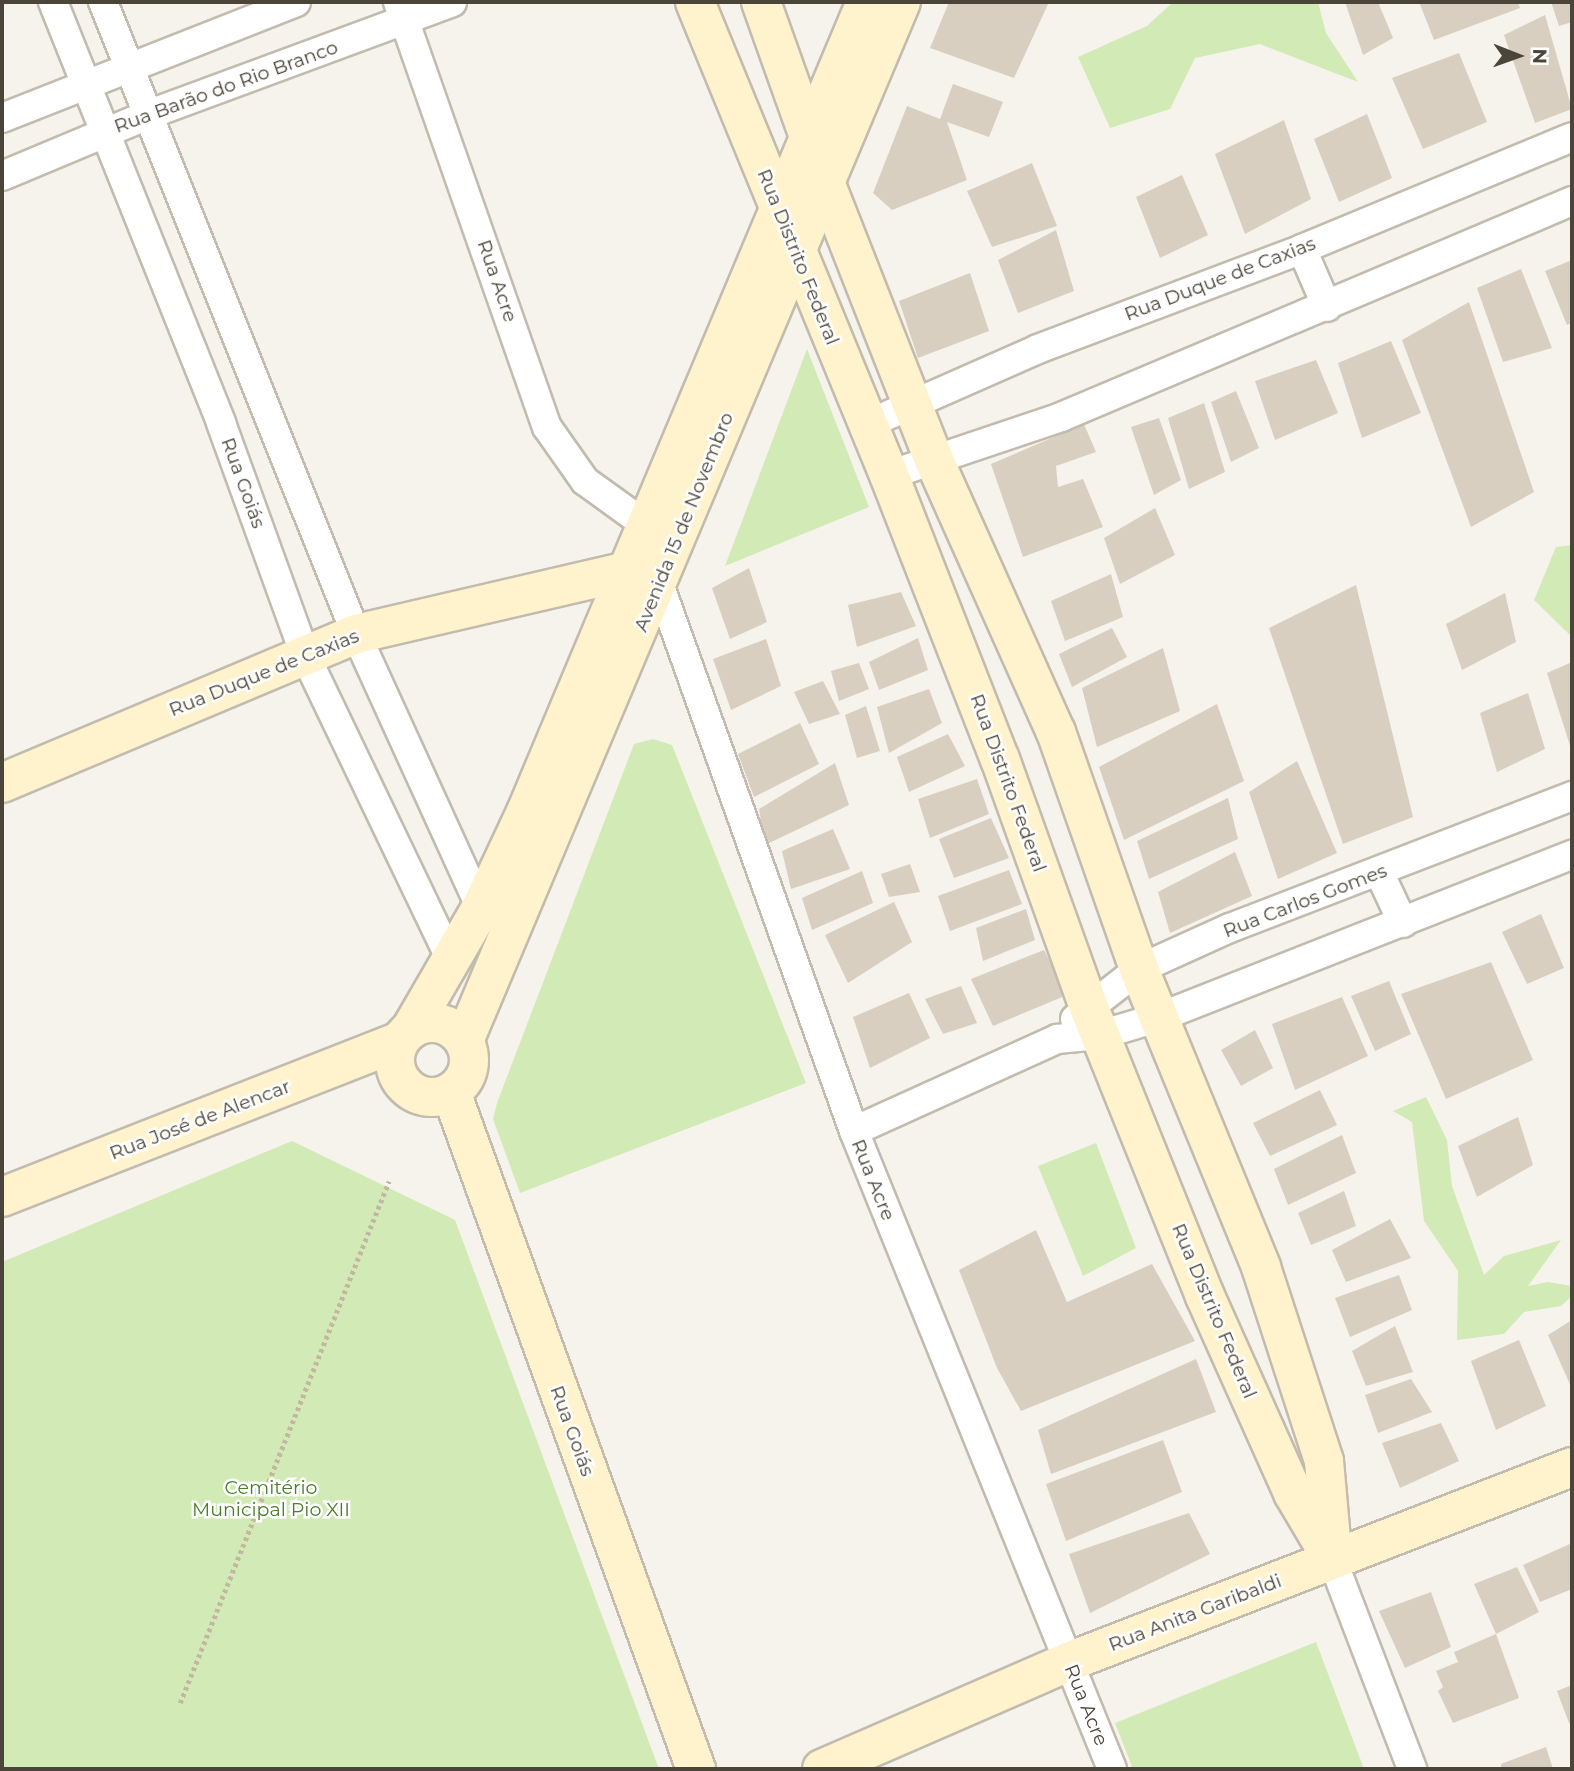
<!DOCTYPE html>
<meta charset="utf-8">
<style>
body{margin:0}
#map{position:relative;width:1574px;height:1771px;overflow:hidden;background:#f6f3ec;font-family:Montserrat,sans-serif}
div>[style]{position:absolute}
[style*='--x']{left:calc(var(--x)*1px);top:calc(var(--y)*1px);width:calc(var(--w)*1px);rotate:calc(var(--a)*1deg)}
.green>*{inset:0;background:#d2eab5}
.building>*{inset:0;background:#d8cfc1}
.path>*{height:4.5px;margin-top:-2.25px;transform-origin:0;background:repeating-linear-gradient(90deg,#c4b79f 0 3.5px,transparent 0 7px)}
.roads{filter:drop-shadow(2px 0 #c2bbae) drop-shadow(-2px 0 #c2bbae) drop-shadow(0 2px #c2bbae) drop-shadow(0 -2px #c2bbae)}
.street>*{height:28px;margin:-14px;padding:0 14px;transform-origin:14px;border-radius:14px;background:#fff}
.secondary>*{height:38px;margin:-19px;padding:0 19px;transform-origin:19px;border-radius:19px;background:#fff3cd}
.secondary>.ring{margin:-19px;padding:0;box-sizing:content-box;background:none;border:38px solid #fff3cd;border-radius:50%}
span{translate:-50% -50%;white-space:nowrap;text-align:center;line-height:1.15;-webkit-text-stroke:5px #fff;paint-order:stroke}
.street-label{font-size:19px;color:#4b4439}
.park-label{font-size:19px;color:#4a7f2a}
.frame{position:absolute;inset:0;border:4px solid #4b4439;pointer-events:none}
.north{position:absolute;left:1483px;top:21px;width:70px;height:70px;-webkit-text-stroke:5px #fff;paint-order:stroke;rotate:91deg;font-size:19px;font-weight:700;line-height:28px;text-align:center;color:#4b4439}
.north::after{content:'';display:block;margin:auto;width:24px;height:32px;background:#4b4439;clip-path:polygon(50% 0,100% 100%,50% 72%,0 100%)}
</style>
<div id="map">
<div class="green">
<div style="clip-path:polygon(1173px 2px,1318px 2px,1326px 33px,1358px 82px,1260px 44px,1195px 58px,1170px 109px,1110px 128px,1078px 57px,1147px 26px)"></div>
<div style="clip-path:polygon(807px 349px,869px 507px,725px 566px)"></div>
<div style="clip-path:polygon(1572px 545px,1572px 637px,1534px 600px,1556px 547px)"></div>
<div style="clip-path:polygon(653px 739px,672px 745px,806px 1083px,520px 1193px,493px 1119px,497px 1103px,634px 744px)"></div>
<div style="clip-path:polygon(1426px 1097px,1447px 1140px,1452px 1186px,1484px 1275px,1504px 1256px,1561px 1240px,1528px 1286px,1548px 1282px,1572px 1286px,1572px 1296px,1561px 1306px,1524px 1312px,1504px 1334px,1457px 1340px,1458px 1271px,1424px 1221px,1412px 1122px,1393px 1111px)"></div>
<div style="clip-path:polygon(292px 1141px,455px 1220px,659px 1769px,2px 1769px,2px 1262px)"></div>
<div style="clip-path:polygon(1096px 1143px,1136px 1248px,1083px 1276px,1038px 1166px)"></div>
<div style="clip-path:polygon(1316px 1642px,1364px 1769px,1133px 1769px,1115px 1723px)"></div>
</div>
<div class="building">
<div style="clip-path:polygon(949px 2px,1049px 2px,1014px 78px,930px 48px)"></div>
<div style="clip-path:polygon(1345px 2px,1378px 2px,1393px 38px,1363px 55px)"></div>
<div style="clip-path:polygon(1419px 2px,1518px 2px,1520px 8px,1434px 40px)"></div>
<div style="clip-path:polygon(1551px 2px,1572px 2px,1572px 22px,1559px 26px)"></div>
<div style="clip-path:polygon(1545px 15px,1572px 109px,1535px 123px,1504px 35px)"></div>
<div style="clip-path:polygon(1459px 53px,1487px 122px,1423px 149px,1392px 78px)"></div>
<div style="clip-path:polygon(953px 84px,1003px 102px,989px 137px,947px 122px,967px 180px,892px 210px,873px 193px,907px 106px,940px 119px)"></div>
<div style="clip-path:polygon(1367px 114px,1392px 178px,1339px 202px,1314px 139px)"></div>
<div style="clip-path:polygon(1284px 120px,1311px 199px,1245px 234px,1215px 154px)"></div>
<div style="clip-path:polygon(1032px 163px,1057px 226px,992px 247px,967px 191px)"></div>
<div style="clip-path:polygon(1182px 175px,1208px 235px,1160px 258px,1136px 197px)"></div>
<div style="clip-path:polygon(1056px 230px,1074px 291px,1018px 313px,998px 260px)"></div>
<div style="clip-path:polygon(1572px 260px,1572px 323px,1567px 325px,1545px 271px)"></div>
<div style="clip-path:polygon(1521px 269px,1552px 348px,1503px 362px,1477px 288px)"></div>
<div style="clip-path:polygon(970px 273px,989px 331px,918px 358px,899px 301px)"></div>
<div style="clip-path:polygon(1469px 302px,1534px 492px,1471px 527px,1402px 340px)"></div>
<div style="clip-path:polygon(1391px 341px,1421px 413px,1362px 438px,1338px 363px)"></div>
<div style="clip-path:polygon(1316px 360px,1338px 413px,1275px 440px,1255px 381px)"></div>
<div style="clip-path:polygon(1236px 391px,1259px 448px,1231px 462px,1211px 402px)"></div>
<div style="clip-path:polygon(1204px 403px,1225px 472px,1189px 489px,1168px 418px)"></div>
<div style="clip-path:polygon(1159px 418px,1181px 480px,1154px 495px,1131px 427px)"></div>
<div style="clip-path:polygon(1084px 424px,1096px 452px,1056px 466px,1058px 487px,1083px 479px,1103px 527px,1023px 557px,991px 464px)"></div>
<div style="clip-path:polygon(1155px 508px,1175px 555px,1120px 584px,1104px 538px)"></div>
<div style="clip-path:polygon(749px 568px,767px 622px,730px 639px,712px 588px)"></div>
<div style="clip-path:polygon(1111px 574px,1123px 617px,1065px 641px,1051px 601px)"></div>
<div style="clip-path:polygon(1356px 585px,1413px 817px,1343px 844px,1269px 628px)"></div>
<div style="clip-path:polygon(901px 592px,916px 626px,857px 647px,848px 605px)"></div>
<div style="clip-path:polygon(1505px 593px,1516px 642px,1462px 670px,1446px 624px)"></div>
<div style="clip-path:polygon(1112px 628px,1127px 657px,1072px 687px,1059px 654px)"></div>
<div style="clip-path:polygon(918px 638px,928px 670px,879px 690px,869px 662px)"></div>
<div style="clip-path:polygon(766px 639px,781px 686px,731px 710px,713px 659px)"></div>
<div style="clip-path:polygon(1163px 648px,1180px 711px,1097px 747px,1082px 688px)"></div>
<div style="clip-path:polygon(1572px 662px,1572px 752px,1547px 673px)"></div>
<div style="clip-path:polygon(859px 663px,869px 689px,839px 701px,831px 671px)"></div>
<div style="clip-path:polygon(823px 681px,840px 714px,809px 724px,794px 692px)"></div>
<div style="clip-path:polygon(929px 689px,942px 723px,889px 753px,877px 707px)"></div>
<div style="clip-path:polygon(1528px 693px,1545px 749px,1497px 772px,1480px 713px)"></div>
<div style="clip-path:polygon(1217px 704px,1244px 781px,1124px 840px,1099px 767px)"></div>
<div style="clip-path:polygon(866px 706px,880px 751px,857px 758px,845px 715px)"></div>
<div style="clip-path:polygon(800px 723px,819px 764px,754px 797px,738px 754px)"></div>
<div style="clip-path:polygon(948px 734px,965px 766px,909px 792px,897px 757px)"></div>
<div style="clip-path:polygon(1297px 761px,1337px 853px,1278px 879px,1249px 792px)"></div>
<div style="clip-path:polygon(835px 763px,849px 805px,765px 845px,759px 809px)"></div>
<div style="clip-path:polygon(977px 779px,989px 814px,930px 838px,918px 799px)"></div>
<div style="clip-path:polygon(1228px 798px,1238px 839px,1149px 879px,1137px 841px)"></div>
<div style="clip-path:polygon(991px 818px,1009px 858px,954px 878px,939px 839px)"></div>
<div style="clip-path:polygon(833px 829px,850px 869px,791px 889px,782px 851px)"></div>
<div style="clip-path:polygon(1235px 852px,1252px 896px,1170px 933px,1158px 892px)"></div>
<div style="clip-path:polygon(910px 864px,920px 892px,889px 897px,881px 874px)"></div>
<div style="clip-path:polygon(1009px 870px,1022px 904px,950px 931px,938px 896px)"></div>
<div style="clip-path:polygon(862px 871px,873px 903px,812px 930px,802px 898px)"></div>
<div style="clip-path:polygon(894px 902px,912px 942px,848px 983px,825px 935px)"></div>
<div style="clip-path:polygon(1026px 909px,1035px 940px,983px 961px,976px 928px)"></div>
<div style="clip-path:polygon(1541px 914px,1564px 968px,1527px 984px,1502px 932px)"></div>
<div style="clip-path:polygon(1044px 950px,1067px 995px,993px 1026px,971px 979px)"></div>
<div style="clip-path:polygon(1491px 962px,1533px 1060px,1446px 1099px,1401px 994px)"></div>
<div style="clip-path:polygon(1389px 981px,1411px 1034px,1375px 1051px,1351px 996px)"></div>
<div style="clip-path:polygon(961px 986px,977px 1023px,943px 1034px,925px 999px)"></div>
<div style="clip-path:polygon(909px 993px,930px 1038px,870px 1068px,853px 1017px)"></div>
<div style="clip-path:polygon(1342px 997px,1368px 1056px,1295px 1090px,1272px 1024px)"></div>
<div style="clip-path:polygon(1255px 1030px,1273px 1068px,1241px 1086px,1221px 1050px)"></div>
<div style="clip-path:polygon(1320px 1090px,1337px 1125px,1270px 1156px,1253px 1123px)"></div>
<div style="clip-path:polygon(1518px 1117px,1533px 1165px,1477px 1197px,1458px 1146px)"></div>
<div style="clip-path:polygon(1342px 1135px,1356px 1173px,1288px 1205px,1274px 1169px)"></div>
<div style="clip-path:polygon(1344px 1191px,1356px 1226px,1311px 1245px,1298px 1213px)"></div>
<div style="clip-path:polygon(1390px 1219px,1411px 1258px,1346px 1282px,1332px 1250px)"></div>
<div style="clip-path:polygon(1036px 1230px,1067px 1302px,1152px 1264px,1195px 1341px,1021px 1411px,997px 1368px,959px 1270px)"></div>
<div style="clip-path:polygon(1399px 1275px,1412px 1310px,1350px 1337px,1335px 1298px)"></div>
<div style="clip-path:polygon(1572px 1320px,1572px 1389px,1548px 1335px)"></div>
<div style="clip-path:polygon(1395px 1326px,1413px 1372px,1366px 1386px,1352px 1351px)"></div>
<div style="clip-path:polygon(1519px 1340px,1546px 1406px,1496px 1430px,1471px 1361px)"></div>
<div style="clip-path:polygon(1196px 1359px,1216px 1412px,1051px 1474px,1038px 1430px)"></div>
<div style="clip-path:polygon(1411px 1379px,1432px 1412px,1378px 1433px,1365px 1395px)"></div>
<div style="clip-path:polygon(1441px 1423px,1459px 1461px,1400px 1488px,1382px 1443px)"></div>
<div style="clip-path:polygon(1163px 1440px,1182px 1492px,1066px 1541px,1046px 1484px)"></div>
<div style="clip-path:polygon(1189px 1513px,1210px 1554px,1090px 1613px,1069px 1554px)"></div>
<div style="clip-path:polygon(1572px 1543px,1572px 1589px,1540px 1602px,1523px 1565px)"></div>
<div style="clip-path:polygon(1517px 1567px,1539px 1612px,1496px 1634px,1474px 1584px)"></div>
<div style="clip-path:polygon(1431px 1592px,1451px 1647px,1405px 1668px,1379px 1611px)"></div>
<div style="clip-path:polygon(1496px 1634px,1519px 1698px,1453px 1723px,1438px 1691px,1443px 1687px,1436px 1671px,1458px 1662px,1454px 1652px)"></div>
<div style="clip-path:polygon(1572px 1685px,1572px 1722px,1569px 1723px,1557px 1691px)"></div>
<div style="clip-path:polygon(1546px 1747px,1553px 1769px,1501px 1769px,1501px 1764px)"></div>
</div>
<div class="path">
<div style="--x:180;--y:1703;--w:562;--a:-68.18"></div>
</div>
<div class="roads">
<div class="street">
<div style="--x:53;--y:2;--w:453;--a:68.2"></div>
<div style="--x:221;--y:423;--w:247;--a:70.1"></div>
<div style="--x:305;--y:655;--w:335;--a:64.4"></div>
<div style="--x:103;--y:2;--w:681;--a:68.18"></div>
<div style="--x:356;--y:634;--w:301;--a:65.5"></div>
<div style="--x:398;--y:2;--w:450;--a:70.7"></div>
<div style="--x:547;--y:427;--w:66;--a:54.9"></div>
<div style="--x:585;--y:481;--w:75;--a:35.8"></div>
<div style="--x:2;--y:118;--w:316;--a:-21.5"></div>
<div style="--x:2;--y:176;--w:160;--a:-22.7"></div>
<div style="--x:150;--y:114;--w:322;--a:-20.3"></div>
<div style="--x:1302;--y:249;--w:63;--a:66.7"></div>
<div style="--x:868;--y:424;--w:186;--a:-23.8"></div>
<div style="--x:1038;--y:349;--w:282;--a:-20.7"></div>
<div style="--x:1302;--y:249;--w:292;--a:-22.5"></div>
<div style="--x:889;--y:475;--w:182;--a:-18.6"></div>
<div style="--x:1061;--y:417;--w:555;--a:-22.91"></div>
<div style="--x:658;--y:581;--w:584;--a:70.39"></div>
<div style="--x:854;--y:1131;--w:688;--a:67.98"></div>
<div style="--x:1380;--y:874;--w:54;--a:64.9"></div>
<div style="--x:1075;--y:1019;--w:81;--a:-38"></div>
<div style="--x:1139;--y:969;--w:100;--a:-24.3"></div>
<div style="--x:1230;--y:928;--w:367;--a:-21.1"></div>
<div style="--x:854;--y:1131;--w:223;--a:-24.4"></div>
<div style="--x:1057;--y:1039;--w:43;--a:-5.3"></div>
<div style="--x:1100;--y:1035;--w:63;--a:-16.7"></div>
<div style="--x:1160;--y:1017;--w:443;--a:-21.5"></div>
<div style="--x:1332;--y:1559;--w:225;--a:69.1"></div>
</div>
<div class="secondary">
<div style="--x:695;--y:2;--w:511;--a:67.7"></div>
<div style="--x:889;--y:475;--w:305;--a:68.7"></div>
<div style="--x:1000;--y:759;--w:261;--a:70.3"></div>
<div style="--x:1088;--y:1005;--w:314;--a:68.1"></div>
<div style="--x:1205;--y:1296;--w:216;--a:65.9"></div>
<div style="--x:1293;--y:1493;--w:77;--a:59.4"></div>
<div style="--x:761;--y:2;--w:191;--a:70.4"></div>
<div style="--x:825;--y:182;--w:301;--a:68.6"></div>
<div style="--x:935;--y:462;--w:296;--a:65.9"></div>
<div style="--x:1056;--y:732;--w:251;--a:70.7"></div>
<div style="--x:1139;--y:969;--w:322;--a:67.7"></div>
<div style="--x:1261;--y:1267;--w:204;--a:72"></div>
<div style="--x:1324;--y:1461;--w:89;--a:84.9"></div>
<div style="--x:2;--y:783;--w:384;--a:-22.8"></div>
<div style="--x:356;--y:634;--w:274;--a:-13.1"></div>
<div style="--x:623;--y:572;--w:19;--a:16"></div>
<div class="ring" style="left:395px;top:1023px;width:36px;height:36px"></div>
<div style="--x:412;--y:1027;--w:138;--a:-59.9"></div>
<div style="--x:481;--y:908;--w:106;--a:-64.9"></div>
<div style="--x:526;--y:812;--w:878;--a:-67.23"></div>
<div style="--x:464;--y:1041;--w:1127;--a:-67.19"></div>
<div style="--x:451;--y:1092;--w:720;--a:70.11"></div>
<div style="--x:2;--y:1197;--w:425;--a:-21.4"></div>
<div style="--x:822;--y:1769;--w:268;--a:-23.5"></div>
<div style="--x:1068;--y:1662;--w:540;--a:-21.15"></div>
</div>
</div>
<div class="street-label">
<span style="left:226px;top:87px;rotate:-20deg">Rua Barão do Rio Branco</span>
<span style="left:798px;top:257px;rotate:68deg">Rua Distrito Federal</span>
<span style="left:1220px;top:279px;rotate:-21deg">Rua Duque de Caxias</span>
<span style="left:497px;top:281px;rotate:71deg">Rua Acre</span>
<span style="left:243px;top:483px;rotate:70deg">Rua Goiás</span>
<span style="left:684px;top:522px;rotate:-68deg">Avenida 15 de Novembro</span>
<span style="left:264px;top:673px;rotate:-22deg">Rua Duque de Caxias</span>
<span style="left:1008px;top:783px;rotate:70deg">Rua Distrito Federal</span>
<span style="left:1305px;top:901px;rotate:-21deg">Rua Carlos Gomes</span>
<span style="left:200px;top:1120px;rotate:-21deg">Rua José de Alencar</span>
<span style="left:873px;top:1180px;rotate:68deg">Rua Acre</span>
<span style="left:1214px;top:1311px;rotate:67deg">Rua Distrito Federal</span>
<span style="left:572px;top:1431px;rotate:70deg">Rua Goiás</span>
<span style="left:1195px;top:1613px;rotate:-21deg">Rua Anita Garibaldi</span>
<span style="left:1086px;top:1705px;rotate:68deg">Rua Acre</span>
</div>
<div class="park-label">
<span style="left:271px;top:1499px">Cemitério<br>Municipal Pio XII</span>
</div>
<div class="frame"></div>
<div class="north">N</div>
</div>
